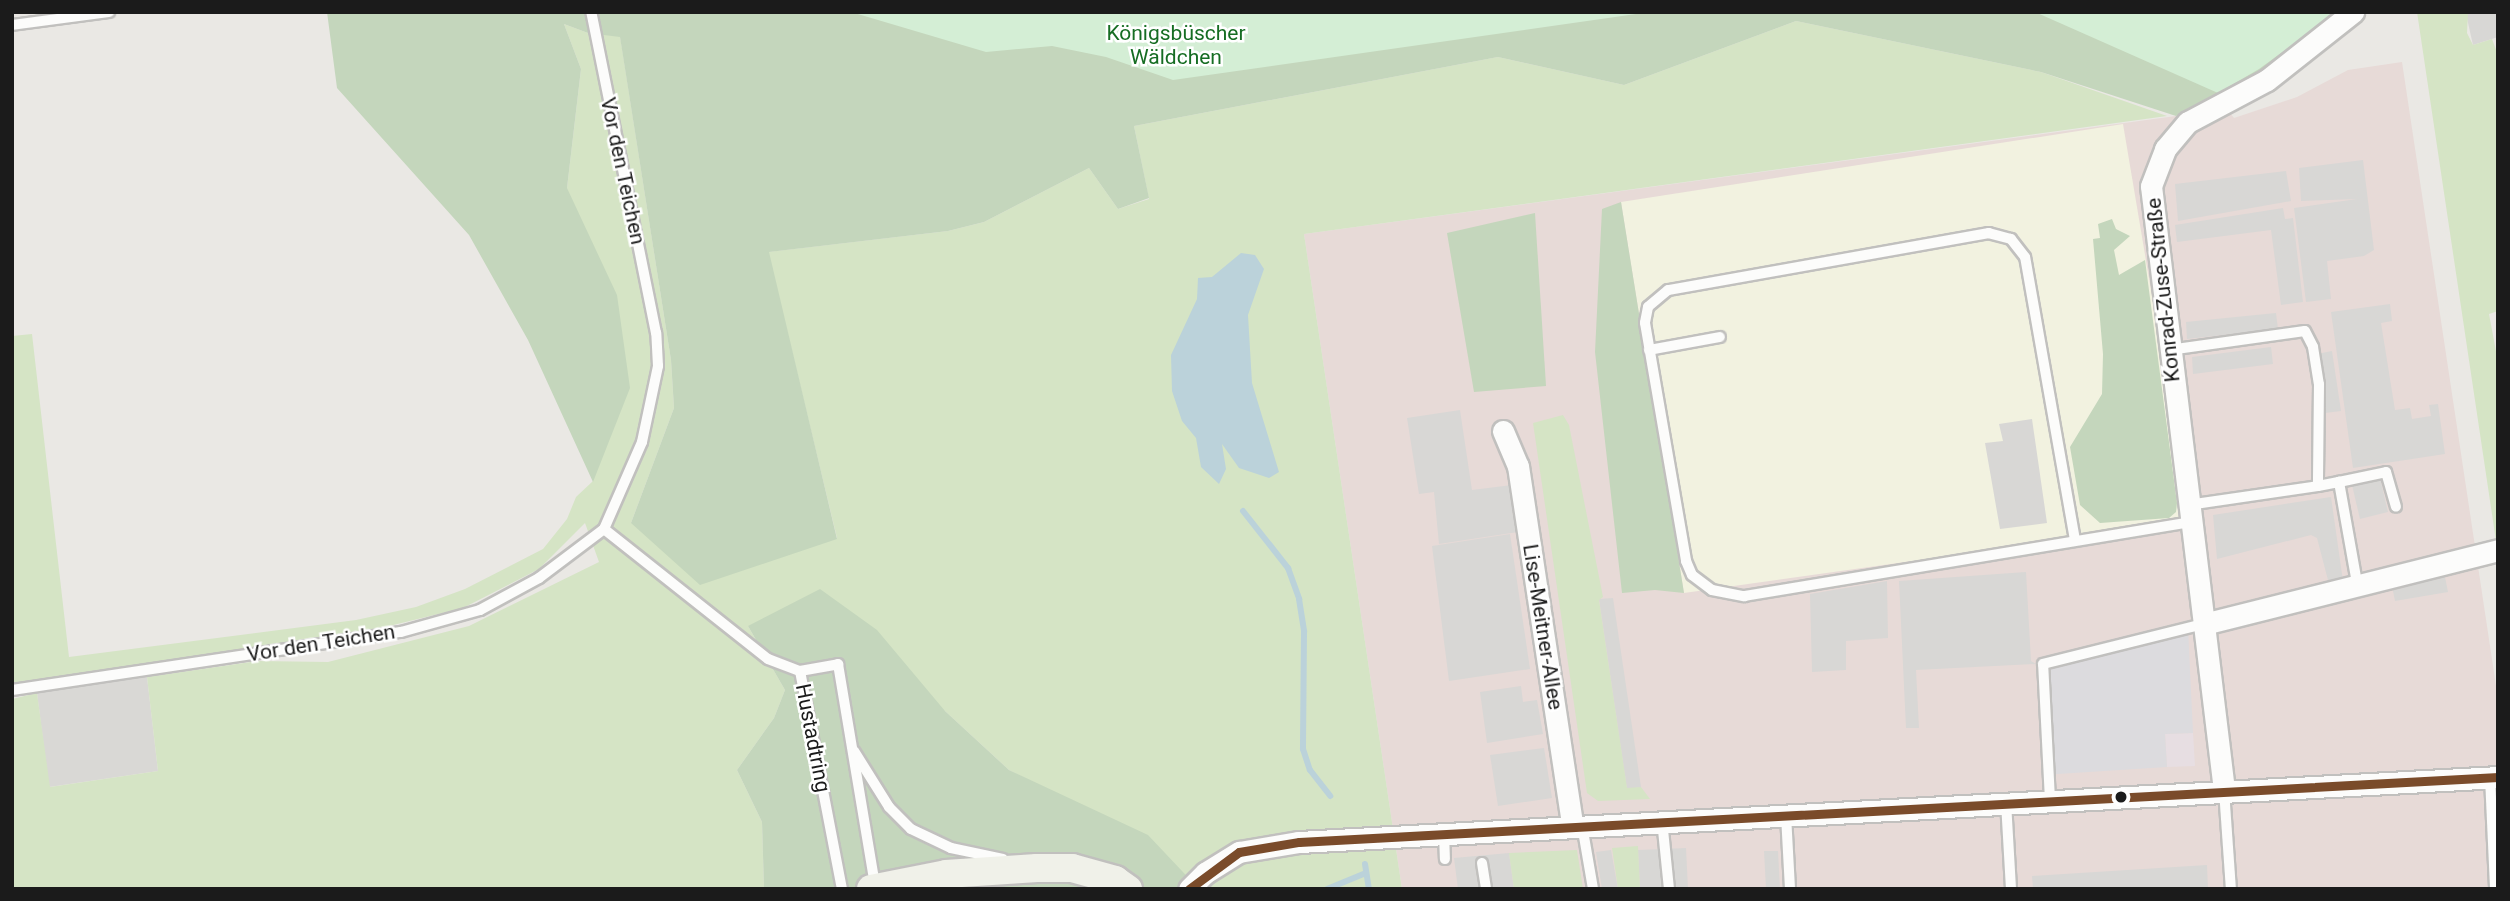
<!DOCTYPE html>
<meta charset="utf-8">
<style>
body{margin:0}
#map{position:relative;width:2510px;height:901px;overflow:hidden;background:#eae8e4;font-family:Roboto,sans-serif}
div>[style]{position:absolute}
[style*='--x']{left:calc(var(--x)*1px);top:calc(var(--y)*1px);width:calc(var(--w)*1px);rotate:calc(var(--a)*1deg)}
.residential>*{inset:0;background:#d9d8d5}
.commercial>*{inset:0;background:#e7dad7}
.industrial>*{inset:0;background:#e7dee2}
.education>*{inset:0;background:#f2f2e0}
.religious>*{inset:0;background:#d8d7d5}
.grass>*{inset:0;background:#d5e4c5}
.forest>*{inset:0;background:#c4d6bc}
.park>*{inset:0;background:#d4eed5}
.plaza>*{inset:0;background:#dcdbde}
.water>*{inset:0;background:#bbd2da}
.stream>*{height:6px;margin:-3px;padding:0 3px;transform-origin:3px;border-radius:3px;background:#bbd2da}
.roads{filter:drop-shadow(2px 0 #c1c0be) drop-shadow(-2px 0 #c1c0be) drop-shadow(0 2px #c1c0be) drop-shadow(0 -2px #c1c0be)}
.lane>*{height:10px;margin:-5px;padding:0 5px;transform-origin:5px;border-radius:5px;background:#fcfcfb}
.street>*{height:21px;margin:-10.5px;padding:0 10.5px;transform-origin:10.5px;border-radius:10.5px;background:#fcfcfb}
.secondary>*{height:28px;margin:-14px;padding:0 14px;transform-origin:14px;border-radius:14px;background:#f0f1e9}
.bus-1>*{height:9px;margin:-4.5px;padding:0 4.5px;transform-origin:4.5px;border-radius:4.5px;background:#7a4b2a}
.dots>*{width:19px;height:19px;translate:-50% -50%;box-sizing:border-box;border:4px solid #fff;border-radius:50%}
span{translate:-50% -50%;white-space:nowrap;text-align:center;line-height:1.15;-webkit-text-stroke:5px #fff;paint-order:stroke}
.park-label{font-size:21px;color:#166d23}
.street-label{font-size:21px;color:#1b1b1b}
.frame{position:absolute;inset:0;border:14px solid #1b1b1b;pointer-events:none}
</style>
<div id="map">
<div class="residential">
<div style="clip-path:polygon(147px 677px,158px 771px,49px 787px,37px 693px)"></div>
</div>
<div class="commercial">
<div style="clip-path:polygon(2402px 62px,2498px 699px,2498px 889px,1402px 889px,1304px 234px,2176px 116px,2215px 95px,2234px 118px,2297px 97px,2348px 70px)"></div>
</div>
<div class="industrial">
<div style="clip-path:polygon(2193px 733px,2195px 766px,2167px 767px,2165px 734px)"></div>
</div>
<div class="education">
<div style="clip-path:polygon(2123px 124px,2190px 522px,1684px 593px,1621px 202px)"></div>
</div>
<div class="religious">
<div style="clip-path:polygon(2498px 12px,2498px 37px,2473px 45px,2466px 14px)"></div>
<div style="clip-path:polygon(2363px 160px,2374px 250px,2364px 256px,2327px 261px,2331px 299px,2306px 302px,2294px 208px,2357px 199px,2301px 201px,2299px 168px)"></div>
<div style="clip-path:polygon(2286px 171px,2291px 201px,2178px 221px,2175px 184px)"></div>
<div style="clip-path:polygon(2283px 208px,2285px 219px,2293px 218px,2303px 302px,2281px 305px,2271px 230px,2177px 242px,2175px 225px)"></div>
<div style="clip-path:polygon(2390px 304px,2392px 321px,2381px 323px,2395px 410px,2410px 408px,2412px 419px,2431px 416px,2429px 405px,2438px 404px,2445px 454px,2353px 468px,2331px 312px)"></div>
<div style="clip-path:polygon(2276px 313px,2278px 329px,2187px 339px,2186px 322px)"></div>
<div style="clip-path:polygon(2271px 347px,2273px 364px,2193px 374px,2192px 357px)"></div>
<div style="clip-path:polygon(2332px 351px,2341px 411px,2325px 413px,2317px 354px)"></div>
<div style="clip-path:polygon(1460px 410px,1472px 490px,1512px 485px,1518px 532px,1439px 544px,1434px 492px,1419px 494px,1407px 418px)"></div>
<div style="clip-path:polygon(2032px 419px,2047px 523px,2000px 529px,1985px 443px,2003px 441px,1999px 424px)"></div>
<div style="clip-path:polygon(2380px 478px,2388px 512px,2360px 519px,2352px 485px)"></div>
<div style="clip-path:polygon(2331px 497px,2343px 581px,2329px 584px,2317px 538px,2311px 535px,2217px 559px,2213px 515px)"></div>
<div style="clip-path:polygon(1510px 534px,1530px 669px,1449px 681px,1432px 546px)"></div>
<div style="clip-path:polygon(2026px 572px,2031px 661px,2036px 664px,1916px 670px,1919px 728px,1906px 728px,1899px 581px)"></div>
<div style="clip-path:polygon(2445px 577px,2448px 592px,2395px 601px,2392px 586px)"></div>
<div style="clip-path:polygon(1887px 581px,1888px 638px,1846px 641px,1846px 670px,1812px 672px,1810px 594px)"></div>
<div style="clip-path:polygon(1613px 598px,1641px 787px,1627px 789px,1599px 599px)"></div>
<div style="clip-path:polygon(1521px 686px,1523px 702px,1537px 700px,1543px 734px,1487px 743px,1480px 692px)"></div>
<div style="clip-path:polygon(1544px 748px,1552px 798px,1498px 806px,1490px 755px)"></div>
<div style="clip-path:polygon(1686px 848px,1688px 889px,1640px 889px,1638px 850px)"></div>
<div style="clip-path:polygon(1611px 850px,1618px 889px,1602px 889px,1596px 852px)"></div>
<div style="clip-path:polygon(1764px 851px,1778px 851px,1780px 889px,1766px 889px)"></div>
<div style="clip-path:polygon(1509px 853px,1514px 889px,1458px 889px,1454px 858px)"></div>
<div style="clip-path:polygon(2207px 865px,2208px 889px,2033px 889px,2032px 876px)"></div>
</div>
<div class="grass">
<div style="clip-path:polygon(2417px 12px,2468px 12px,2467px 33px,2473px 45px,2492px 39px,2498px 55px,2498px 311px,2489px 314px,2498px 362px,2496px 541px)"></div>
<div style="clip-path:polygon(1796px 21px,2041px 72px,2167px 116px,1304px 234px,1402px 889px,1199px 889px,1067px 800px,1009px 770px,945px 711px,748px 626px,785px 690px,774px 718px,737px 770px,762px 822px,764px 889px,12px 889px,12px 699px,37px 693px,50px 787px,158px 771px,147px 677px,258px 661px,328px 662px,469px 626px,599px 562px,585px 523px,539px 569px,463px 608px,344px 637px,12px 684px,12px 336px,32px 334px,69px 657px,356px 620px,416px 607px,465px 589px,543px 549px,567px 519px,576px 497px,593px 481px,567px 188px,581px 69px,564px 24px,588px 33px,620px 36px,671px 360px,674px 408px,631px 523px,837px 538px,768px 252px,948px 231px,984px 222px,1089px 168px,1118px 209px,1149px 199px,1134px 126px,1498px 57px,1624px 85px)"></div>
<div style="clip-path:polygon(1563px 415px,1569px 425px,1603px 597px,1599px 600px,1627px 788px,1641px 787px,1650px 799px,1598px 801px,1587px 793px,1533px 423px)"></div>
<div style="clip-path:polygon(1638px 846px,1640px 889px,1618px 889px,1612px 848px)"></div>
<div style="clip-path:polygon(1577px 850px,1583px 889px,1514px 889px,1509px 853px)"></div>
</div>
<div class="forest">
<div style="clip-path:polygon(327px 12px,2337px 12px,2267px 67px,2176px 116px,2041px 72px,1796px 21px,1624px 85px,1498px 57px,1134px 126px,1149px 198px,1118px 209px,1089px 168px,984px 222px,948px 231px,769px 252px,837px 539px,700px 585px,631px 523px,674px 408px,671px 360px,620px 37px,588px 33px,564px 24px,581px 69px,567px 188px,617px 295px,630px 388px,593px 482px,528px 340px,469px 235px,337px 88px)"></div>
<div style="clip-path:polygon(1621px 202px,1684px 593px,1655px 590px,1622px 593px,1595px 352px,1602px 209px)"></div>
<div style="clip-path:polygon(1535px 213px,1546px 386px,1474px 392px,1447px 233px)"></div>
<div style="clip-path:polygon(2112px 219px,2116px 229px,2130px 236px,2114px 250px,2119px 275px,2145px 260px,2177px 503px,2176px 512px,2169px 518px,2100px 523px,2080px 505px,2070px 447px,2102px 394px,2103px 354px,2093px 239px,2100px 238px,2098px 224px)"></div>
<div style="clip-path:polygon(820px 589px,877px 630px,945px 711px,1009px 770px,1148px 835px,1199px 889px,764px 889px,762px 822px,737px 770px,774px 718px,785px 690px,748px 626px)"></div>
</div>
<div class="park">
<div style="clip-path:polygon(851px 12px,1650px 12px,1173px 80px,1106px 57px,1052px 46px,986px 52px)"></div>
<div style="clip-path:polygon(2035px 12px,2338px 12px,2259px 69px,2218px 93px)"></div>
</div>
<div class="plaza">
<div style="clip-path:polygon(2188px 628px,2193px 733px,2165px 734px,2167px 767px,2042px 775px,2036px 664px)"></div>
</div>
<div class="water">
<div style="clip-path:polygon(1241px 253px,1255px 255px,1264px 269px,1248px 315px,1252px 383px,1279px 472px,1269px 478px,1239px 468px,1222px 444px,1226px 469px,1219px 484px,1201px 467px,1196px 438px,1182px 421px,1172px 391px,1171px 355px,1197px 299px,1198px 278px,1212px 277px)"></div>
</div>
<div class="stream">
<div style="--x:1243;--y:511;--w:73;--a:51.7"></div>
<div style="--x:1288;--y:568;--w:33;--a:70"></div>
<div style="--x:1299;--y:599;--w:33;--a:81"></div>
<div style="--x:1304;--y:632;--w:117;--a:90.5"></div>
<div style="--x:1303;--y:749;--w:22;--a:72"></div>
<div style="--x:1310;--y:770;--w:33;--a:52"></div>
<div style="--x:1365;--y:864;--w:25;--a:81"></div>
<div style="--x:1327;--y:889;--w:42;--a:-22.3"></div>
</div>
<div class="roads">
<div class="lane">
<div style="--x:12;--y:25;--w:98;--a:-7.6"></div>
<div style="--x:1649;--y:350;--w:72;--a:-10.4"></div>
<div style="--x:2169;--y:350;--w:137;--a:-8"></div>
<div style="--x:2305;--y:331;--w:18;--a:63"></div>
<div style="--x:2313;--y:347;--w:37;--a:81"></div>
<div style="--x:2319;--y:384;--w:102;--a:90.6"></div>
<div style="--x:2318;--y:486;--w:21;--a:-11"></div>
<div style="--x:2188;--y:505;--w:131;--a:-8.3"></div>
<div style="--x:604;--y:529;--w:209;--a:38.4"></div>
<div style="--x:768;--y:659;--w:34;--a:21"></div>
<div style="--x:2075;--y:540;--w:287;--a:-100"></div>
<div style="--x:2025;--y:257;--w:23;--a:-128"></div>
<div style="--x:2011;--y:239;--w:23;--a:-165"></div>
<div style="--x:1989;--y:233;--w:326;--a:169.9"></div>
<div style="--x:1668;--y:290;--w:26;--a:140"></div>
<div style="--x:1648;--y:307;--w:16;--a:101"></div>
<div style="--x:1645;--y:323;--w:242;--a:80.2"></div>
<div style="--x:1686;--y:561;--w:15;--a:67"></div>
<div style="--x:1692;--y:575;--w:25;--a:37"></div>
<div style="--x:1712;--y:590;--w:33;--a:11"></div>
<div style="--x:1744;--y:596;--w:452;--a:-9.4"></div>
<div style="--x:2357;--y:583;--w:103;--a:-100.1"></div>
<div style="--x:2339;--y:482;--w:48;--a:-12"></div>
<div style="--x:2386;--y:472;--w:36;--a:74"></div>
<div style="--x:800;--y:671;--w:39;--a:-10"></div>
<div style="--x:838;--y:664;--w:225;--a:80.5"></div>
<div style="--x:800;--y:671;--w:222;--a:79.1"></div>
<div style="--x:12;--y:690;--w:393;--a:-8.5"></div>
<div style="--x:401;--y:632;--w:82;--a:-15.6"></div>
<div style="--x:480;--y:610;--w:67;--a:-28.5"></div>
<div style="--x:539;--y:578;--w:81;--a:-37"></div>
<div style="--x:604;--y:529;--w:95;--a:-66.4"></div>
<div style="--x:642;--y:442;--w:78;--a:-78.1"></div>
<div style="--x:658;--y:366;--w:33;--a:-93"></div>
<div style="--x:656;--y:333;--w:328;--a:-101.4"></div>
<div style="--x:854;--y:751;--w:66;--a:58"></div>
<div style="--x:889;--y:807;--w:31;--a:45"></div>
<div style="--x:911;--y:829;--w:44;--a:25.4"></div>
<div style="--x:951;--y:848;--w:53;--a:11.9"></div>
<div style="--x:2490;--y:777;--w:112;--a:87.4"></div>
<div style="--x:2224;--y:790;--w:99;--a:86"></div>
<div style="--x:2050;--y:800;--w:136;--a:-92.9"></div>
<div style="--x:2043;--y:664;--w:166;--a:-14"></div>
<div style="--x:2006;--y:802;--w:87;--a:86.7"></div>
<div style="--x:1786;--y:815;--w:74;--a:86.9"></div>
<div style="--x:1662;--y:820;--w:69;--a:84.2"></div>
<div style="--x:1582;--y:825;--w:65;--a:80.2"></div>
<div style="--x:1444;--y:833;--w:26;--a:88"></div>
<div style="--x:1482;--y:863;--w:26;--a:81"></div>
</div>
<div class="street">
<div style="--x:1503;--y:431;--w:38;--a:67"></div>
<div style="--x:1518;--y:466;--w:363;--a:81.4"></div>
<div style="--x:2204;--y:624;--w:303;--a:-14.1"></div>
<div style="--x:2224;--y:790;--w:608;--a:-96.89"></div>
<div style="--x:2151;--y:186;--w:40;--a:-69"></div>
<div style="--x:2165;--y:149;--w:35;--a:-50"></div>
<div style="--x:2188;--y:122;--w:89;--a:-28"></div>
<div style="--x:2267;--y:80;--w:110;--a:-38.3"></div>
<div style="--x:1189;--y:889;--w:23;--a:-45"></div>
<div style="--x:1205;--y:873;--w:40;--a:-32"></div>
<div style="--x:1239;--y:852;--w:61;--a:-9.5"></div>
<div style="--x:1299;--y:842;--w:1201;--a:-3.1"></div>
</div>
<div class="secondary">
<div style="--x:871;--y:889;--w:76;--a:-11.3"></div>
<div style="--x:946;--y:874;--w:91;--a:-3.8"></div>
<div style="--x:1037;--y:868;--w:35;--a:0"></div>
<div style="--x:1072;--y:868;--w:45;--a:15.6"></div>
<div style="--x:1115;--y:880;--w:16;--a:35"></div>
</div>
</div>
<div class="bus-1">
<div style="--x:1189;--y:889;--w:62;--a:-36.5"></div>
<div style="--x:1239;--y:852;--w:61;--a:-9.5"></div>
<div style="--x:1299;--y:842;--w:1201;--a:-3.1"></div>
</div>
<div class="dots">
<div style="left:2121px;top:797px;background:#1b1b1b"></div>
</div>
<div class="park-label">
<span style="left:1176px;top:45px">Königsbüscher<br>Wäldchen</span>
</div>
<div class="street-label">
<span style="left:623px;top:171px;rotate:78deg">Vor den Teichen</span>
<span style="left:2163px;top:290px;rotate:-96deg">Konrad-Zuse-Straße</span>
<span style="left:1543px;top:627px;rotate:81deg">Lise-Meitner-Allee</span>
<span style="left:321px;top:643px;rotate:-9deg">Vor den Teichen</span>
<span style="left:813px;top:738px;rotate:79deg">Hustadtring</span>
</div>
<div class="frame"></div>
</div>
